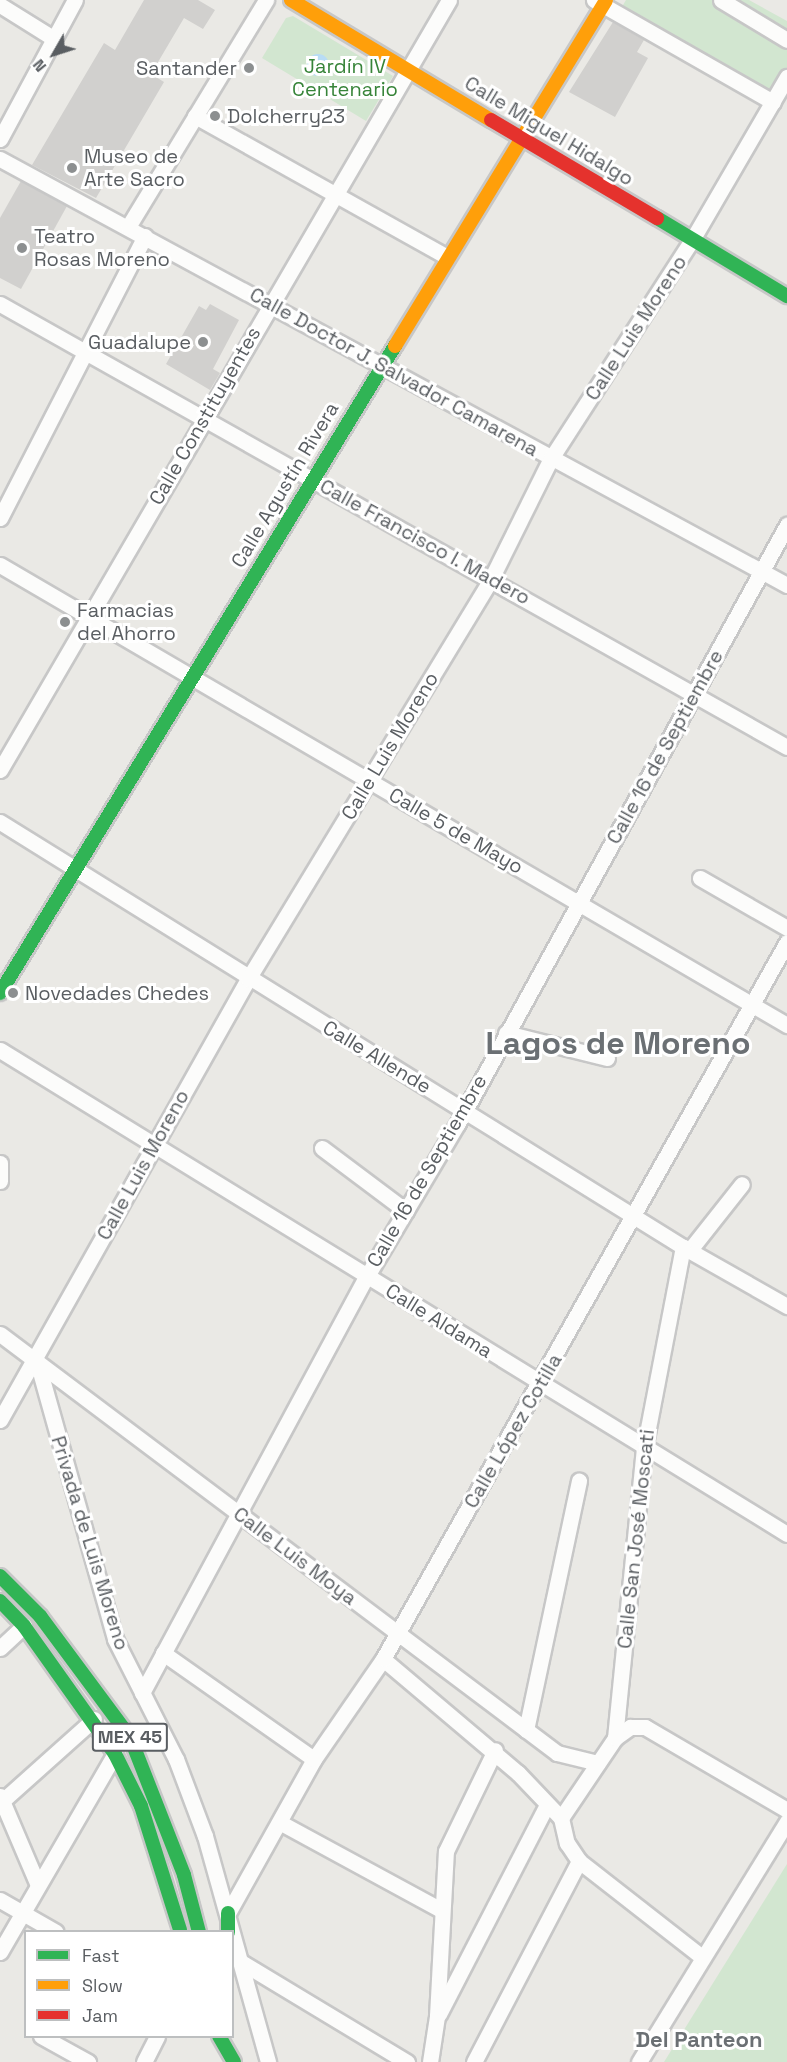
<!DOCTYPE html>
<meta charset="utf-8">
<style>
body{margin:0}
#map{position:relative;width:787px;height:2062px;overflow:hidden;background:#eae9e5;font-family:"Space Grotesk",sans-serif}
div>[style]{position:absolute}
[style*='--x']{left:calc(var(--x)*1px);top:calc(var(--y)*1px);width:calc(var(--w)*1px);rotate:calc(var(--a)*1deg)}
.green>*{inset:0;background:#d2e6d0}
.water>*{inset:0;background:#b8dcf5}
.round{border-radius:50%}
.building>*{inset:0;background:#d1d0ce}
.roads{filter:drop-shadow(2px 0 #c7c7c7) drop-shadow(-2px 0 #c7c7c7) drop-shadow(0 2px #c7c7c7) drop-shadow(0 -2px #c7c7c7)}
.street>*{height:15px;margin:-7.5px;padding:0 7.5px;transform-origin:7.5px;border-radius:7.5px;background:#fcfcfb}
.fast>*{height:14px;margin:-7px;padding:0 7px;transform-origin:7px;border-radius:7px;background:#30b455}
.slow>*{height:14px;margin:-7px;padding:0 7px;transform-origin:7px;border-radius:7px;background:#ff9f0a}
.jam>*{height:14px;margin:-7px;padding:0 7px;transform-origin:7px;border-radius:7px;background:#e5322d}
.dots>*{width:16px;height:16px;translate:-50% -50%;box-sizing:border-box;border:3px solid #fff;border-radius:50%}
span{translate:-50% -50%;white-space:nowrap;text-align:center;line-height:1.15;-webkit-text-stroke:6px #fff;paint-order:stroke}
.shield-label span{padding:2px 4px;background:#fff;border:2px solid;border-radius:4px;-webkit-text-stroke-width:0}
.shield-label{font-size:18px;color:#5a5e62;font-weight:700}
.park-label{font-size:20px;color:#378439}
.poi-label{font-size:20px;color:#5a5e62}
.right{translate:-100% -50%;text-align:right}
.left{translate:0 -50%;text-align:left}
.street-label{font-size:20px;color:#5a5e62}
.quarter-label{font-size:22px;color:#6b7074;font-weight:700}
.town-label{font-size:32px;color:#6b7074;font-weight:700}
.legend{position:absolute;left:24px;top:1930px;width:210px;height:108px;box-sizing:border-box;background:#fff;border:2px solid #bdbfc0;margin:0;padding:8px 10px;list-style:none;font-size:18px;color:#5a5e62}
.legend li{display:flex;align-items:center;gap:12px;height:30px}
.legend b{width:30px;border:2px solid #bdbfc0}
.north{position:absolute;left:24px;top:24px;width:60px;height:60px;-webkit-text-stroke:4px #fff;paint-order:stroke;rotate:231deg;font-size:16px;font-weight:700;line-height:24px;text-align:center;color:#5a5e62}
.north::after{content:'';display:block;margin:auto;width:21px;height:27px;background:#5a5e62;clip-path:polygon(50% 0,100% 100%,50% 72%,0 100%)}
</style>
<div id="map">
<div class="green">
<div style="clip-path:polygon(626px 0,749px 0,787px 21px,787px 67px,767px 103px,614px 20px)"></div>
<div style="clip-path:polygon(293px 16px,393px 76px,366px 121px,262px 58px,286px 18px)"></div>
<div style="clip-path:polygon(787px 1864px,787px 2062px,664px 2062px)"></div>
</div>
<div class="water">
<div class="round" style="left:307px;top:54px;width:22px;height:22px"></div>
</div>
<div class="building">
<div style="clip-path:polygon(144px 0,198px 0,215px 10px,203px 29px,184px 18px,151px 74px,164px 82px,96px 198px,32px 165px,104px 43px,115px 50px)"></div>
<div style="clip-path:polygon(613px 22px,644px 40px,637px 52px,648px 58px,615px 117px,569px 92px)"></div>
<div style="clip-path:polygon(21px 181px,67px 206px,21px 289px,0 278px,0 218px)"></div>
<div style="clip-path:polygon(210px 304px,239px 320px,213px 369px,220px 373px,210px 390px,166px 364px,199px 306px,206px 310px)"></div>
</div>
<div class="roads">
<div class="street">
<div style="--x:594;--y:0;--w:206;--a:29.7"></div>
<div style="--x:721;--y:0;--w:77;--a:31.2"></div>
<div style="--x:0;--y:5;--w:62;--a:31.9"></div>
<div style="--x:195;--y:116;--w:289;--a:29.2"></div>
<div style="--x:0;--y:139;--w:158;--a:-61.7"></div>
<div style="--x:0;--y:159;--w:895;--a:28.43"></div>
<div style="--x:128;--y:227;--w:266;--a:-58.7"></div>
<div style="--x:0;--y:304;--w:903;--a:29.38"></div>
<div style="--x:0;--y:518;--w:317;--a:-62.8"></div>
<div style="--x:0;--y:565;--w:912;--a:30.31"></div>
<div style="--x:0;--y:770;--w:891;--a:-59.75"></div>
<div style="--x:0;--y:822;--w:804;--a:31.89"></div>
<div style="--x:683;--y:1247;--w:120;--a:29.6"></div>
<div style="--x:700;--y:878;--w:100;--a:29.9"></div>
<div style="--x:506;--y:1033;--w:104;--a:13.9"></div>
<div style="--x:0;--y:1050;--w:924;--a:31.59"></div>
<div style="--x:322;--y:1148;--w:105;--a:36.9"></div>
<div style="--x:0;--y:1163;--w:18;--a:90"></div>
<div style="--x:689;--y:1251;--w:85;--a:-51.7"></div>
<div style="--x:0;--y:1334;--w:697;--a:36.95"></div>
<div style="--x:557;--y:1753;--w:42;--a:13.7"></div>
<div style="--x:37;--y:1361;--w:289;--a:74.3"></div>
<div style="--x:115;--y:1639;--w:135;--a:63.1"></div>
<div style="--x:176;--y:1759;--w:82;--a:69.4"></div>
<div style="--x:205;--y:1836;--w:235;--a:74.4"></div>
<div style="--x:0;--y:1420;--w:506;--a:-60.65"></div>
<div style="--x:248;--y:979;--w:468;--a:-58.7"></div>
<div style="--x:491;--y:579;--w:133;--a:-63.6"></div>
<div style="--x:550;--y:460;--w:262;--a:-57.2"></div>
<div style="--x:692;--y:240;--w:189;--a:-59.8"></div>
<div style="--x:0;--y:1648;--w:33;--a:-43"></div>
<div style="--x:163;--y:1653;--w:184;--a:35.1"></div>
<div style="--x:383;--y:1659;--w:177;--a:40.2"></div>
<div style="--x:518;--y:1773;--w:62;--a:46.3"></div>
<div style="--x:561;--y:1818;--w:26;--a:77"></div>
<div style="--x:567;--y:1843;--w:22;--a:56"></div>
<div style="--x:579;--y:1861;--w:156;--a:38"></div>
<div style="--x:142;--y:1693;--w:474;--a:-61.7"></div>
<div style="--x:367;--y:1276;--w:178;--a:-59.3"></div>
<div style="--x:458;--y:1123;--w:683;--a:-61.18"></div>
<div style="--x:526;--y:1730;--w:255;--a:-78"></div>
<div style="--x:615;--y:1738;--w:19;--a:-36"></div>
<div style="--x:630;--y:1727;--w:15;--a:0"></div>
<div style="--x:645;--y:1727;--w:164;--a:30.3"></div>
<div style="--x:0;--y:1796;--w:97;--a:66.9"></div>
<div style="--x:0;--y:1803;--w:126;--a:-41.8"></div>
<div style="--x:561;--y:1818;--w:97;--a:-56"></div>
<div style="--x:615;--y:1738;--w:290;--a:-84.3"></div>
<div style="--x:644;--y:1449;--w:206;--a:-79.1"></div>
<div style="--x:281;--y:1823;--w:182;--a:28.5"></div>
<div style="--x:0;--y:1900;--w:64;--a:29.7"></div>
<div style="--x:228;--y:1913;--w:176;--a:-60.8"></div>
<div style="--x:314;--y:1759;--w:121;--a:-55.4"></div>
<div style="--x:383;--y:1659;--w:823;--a:-60.6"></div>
<div style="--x:0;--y:1952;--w:229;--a:-59.9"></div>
<div style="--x:241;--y:1962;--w:194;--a:31.1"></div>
<div style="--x:439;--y:2014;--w:235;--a:-62.7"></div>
<div style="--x:41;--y:2036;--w:54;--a:29"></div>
<div style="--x:144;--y:2062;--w:29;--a:-63"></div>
<div style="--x:430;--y:2062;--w:47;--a:-81.3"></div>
<div style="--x:437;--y:2016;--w:165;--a:-86.9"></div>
<div style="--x:446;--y:1851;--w:112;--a:-64.1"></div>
<div style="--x:474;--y:2062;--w:227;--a:-62.4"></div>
<div style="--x:639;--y:2062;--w:283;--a:-58.4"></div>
</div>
<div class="fast">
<div style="--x:657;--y:218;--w:152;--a:31"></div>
<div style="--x:0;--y:993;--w:758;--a:-58.6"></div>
<div style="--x:0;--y:1576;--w:57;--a:45"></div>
<div style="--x:40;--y:1616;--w:151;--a:53.4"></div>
<div style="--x:130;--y:1737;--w:148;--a:68.6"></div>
<div style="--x:184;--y:1875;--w:59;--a:75.3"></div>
<div style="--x:0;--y:1601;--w:35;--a:46"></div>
<div style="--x:24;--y:1626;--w:157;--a:54.6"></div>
<div style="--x:115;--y:1754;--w:58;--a:63.4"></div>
<div style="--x:141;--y:1806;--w:130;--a:72.5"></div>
<div style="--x:228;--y:1913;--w:19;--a:90"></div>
<div style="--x:219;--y:2036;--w:30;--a:60"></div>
</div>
<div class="slow">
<div style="--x:291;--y:0;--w:233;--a:31"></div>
<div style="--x:395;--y:346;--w:405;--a:-58.6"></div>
</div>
<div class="jam">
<div style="--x:491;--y:120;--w:193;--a:30.6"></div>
</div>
</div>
<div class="dots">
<div style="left:249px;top:68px;background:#8c8f90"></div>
<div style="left:215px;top:116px;background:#8c8f90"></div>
<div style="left:72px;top:168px;background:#8c8f90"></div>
<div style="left:22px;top:248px;background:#8c8f90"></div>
<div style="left:203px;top:342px;background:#8c8f90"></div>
<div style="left:65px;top:622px;background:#8c8f90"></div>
<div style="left:13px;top:993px;background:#8c8f90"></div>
</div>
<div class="shield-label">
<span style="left:130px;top:1737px">MEX 45</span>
</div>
<div class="park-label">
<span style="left:345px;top:78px">Jardín IV<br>Centenario</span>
</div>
<div class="poi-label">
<span class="right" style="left:237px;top:68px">Santander</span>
<span class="left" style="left:227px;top:116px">Dolcherry23</span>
<span class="left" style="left:84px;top:168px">Museo de<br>Arte Sacro</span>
<span class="left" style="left:34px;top:248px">Teatro<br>Rosas Moreno</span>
<span class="right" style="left:191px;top:342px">Guadalupe</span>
<span class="left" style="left:77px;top:622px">Farmacias<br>del Ahorro</span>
<span class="left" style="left:25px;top:993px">Novedades Chedes</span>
</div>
<div class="street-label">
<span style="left:549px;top:131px;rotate:31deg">Calle Miguel Hidalgo</span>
<span style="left:636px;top:328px;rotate:-57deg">Calle Luis Moreno</span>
<span style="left:394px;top:372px;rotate:29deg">Calle Doctor J. Salvador Camarena</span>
<span style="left:205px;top:416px;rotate:-60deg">Calle Constituyentes</span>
<span style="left:285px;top:485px;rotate:-59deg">Calle Agustín Rivera</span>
<span style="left:425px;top:542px;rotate:29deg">Calle Francisco I. Madero</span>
<span style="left:390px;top:746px;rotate:-59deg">Calle Luis Moreno</span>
<span style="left:665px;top:747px;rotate:-61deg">Calle 16 de Septiembre</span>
<span style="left:456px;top:831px;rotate:30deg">Calle 5 de Mayo</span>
<span style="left:377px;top:1057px;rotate:31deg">Calle Allende</span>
<span style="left:143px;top:1165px;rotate:-61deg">Calle Luis Moreno</span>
<span style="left:427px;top:1171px;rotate:-60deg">Calle 16 de Septiembre</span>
<span style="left:439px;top:1321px;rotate:32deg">Calle Aldama</span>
<span style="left:513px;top:1431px;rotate:-60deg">Calle López Cotilla</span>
<span style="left:636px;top:1539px;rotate:-84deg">Calle San José Moscati</span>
<span style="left:90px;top:1543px;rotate:73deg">Privada de Luis Moreno</span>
<span style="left:295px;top:1556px;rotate:37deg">Calle Luis Moya</span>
</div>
<div class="quarter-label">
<span style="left:699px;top:2040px">Del Panteon</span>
</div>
<div class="town-label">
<span style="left:618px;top:1043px">Lagos de Moreno</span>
</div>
<ul class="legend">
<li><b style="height:8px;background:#30b455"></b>Fast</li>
<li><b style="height:8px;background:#ff9f0a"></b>Slow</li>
<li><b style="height:8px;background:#e5322d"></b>Jam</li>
</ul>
<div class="north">N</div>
</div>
